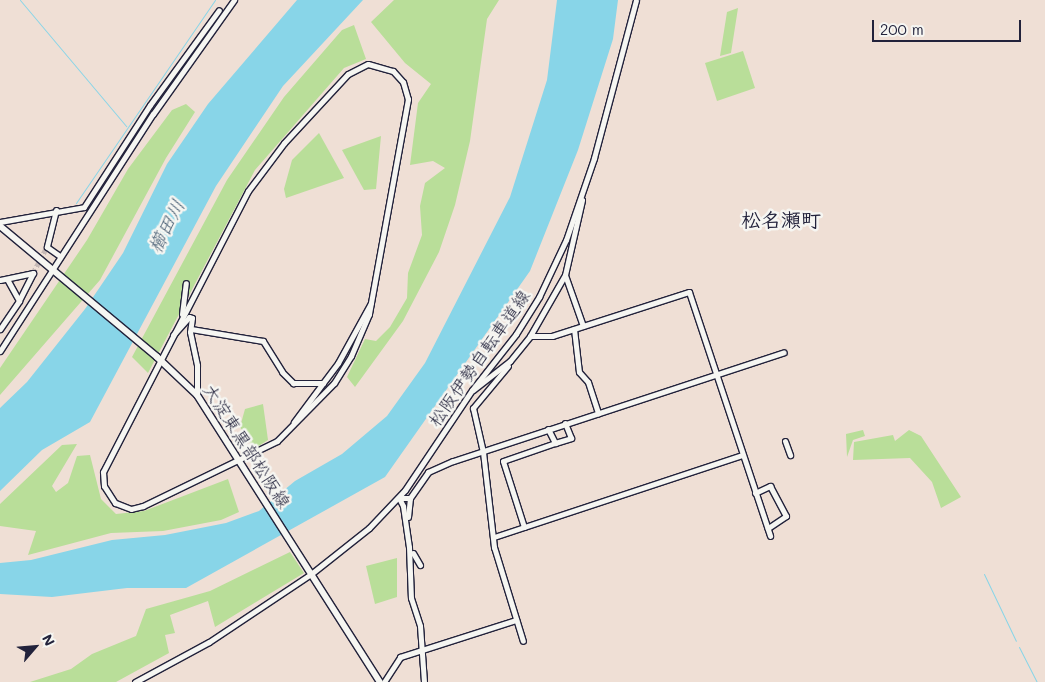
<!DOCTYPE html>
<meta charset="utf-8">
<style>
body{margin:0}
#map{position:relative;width:1045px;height:682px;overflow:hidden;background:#efdfd5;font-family:Mali,"Klee One",sans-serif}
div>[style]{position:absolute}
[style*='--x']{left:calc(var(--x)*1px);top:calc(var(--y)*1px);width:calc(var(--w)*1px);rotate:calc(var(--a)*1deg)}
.green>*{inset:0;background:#b9de99}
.water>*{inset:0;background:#88d5e8}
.stream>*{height:1px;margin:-0.5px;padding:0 0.5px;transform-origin:0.5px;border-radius:0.5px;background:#88d5e8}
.minor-tunnel>*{height:5px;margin-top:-2.5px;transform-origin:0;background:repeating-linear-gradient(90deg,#c6b9b6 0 5px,transparent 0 7.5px)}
.roads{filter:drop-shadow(1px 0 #22223b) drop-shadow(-1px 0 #22223b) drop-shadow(0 1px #22223b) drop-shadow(0 -1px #22223b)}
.minor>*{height:5px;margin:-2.5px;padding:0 2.5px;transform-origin:2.5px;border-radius:2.5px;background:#f6f6f2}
.major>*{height:6px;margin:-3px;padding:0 3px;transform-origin:3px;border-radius:3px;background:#f6f6f2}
span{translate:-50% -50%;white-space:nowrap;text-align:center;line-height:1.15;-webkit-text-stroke:5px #f6f6f2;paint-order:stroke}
.street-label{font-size:18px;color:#22223b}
.water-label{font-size:19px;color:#41586f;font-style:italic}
.quarter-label{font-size:20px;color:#22223b;font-weight:700}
.north{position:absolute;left:10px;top:622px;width:50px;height:50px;-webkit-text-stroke:4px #f6f6f2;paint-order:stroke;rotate:63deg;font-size:14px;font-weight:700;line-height:20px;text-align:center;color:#22223b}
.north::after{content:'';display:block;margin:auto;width:18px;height:22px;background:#22223b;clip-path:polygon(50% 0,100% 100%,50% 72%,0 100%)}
.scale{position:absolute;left:872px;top:20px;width:149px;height:22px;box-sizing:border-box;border:2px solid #22223b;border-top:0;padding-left:6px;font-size:15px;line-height:18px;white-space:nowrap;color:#22223b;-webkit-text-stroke:4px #f6f6f2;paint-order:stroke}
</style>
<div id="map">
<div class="green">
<div style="clip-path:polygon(394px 0,499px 0,487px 19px,470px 141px,455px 205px,439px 252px,403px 321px,355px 387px,347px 377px,365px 339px,376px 341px,390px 327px,407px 298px,408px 273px,422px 235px,420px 206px,425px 183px,445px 168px,433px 161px,410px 165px,418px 103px,431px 84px,405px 63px,371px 22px)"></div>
<div style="clip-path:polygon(738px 8px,731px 53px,720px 56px,727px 12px)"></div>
<div style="clip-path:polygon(354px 25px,366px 59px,344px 68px,255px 170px,148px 373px,132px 357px,227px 180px,284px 97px,342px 30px)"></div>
<div style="clip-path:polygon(743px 51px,755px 88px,717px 101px,705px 63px)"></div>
<div style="clip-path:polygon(186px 104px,195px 112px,166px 158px,100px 280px,0 395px,0 368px,87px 240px,128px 169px,172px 110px)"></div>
<div style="clip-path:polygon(319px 133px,344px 178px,286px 198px,284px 189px,292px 160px)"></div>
<div style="clip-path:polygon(381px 136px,376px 189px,364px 190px,342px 150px)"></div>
<div style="clip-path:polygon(263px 404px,268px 440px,254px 449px,240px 427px,245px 409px)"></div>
<div style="clip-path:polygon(863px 430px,865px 436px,853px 440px,847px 457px,846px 434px)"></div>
<div style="clip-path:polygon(909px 430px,921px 436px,961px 497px,941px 508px,932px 482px,910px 458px,853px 460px,854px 442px,893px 435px,895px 441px)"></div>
<div style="clip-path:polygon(77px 444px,52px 486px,56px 492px,68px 483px,77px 456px,90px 455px,101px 499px,116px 514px,144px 511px,228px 479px,239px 512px,221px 520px,163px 531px,111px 533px,28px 555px,36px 531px,0 526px,0 504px,62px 445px)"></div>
<div style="clip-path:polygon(290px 552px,304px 573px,215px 627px,208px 601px,170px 615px,175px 633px,165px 635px,169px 653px,116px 682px,30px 682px,71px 669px,92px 654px,136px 636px,146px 609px,210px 591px)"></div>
<div style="clip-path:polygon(397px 558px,397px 597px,375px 604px,366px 566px)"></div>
</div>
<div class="water">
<div style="clip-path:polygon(297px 0,363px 0,283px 86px,216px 186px,90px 422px,42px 450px,0 491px,0 408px,27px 382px,85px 309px,123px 253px,167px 164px,208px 104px)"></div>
<div style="clip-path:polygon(557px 0,618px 0,613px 39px,578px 150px,530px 271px,385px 477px,186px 588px,127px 588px,52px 597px,0 594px,0 563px,31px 560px,112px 540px,165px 535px,226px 523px,259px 511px,295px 481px,342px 454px,387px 416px,425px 363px,510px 197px,547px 80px)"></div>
</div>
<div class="stream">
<div style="--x:20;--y:0;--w:165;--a:49.9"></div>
<div style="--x:76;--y:203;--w:246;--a:-55.6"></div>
<div style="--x:984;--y:574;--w:74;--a:64.5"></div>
<div style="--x:1019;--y:647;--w:39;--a:63"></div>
</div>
<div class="minor-tunnel">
<div style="--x:33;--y:273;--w:30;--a:-62"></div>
</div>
<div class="roads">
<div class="minor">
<div style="--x:368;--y:64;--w:26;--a:16"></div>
<div style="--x:393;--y:71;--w:15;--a:48"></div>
<div style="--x:403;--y:82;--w:18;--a:74"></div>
<div style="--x:408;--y:99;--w:219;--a:100.3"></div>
<div style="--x:369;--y:314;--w:46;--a:113.2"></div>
<div style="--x:351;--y:356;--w:32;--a:122"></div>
<div style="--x:334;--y:383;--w:81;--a:134.5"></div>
<div style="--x:277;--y:441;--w:149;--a:154.1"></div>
<div style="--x:143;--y:506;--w:12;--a:166"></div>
<div style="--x:131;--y:509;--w:17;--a:-159"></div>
<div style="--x:115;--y:503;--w:20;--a:-123"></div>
<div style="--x:104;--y:486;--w:14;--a:-94"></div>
<div style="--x:103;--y:472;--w:316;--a:-62.7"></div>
<div style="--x:248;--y:191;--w:60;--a:-53.1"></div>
<div style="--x:284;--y:143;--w:94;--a:-47.2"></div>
<div style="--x:348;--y:74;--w:22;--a:-27"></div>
<div style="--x:56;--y:210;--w:38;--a:104"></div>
<div style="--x:47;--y:247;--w:16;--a:35"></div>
<div style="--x:0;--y:222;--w:85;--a:-10.1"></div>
<div style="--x:84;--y:207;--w:121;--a:-57.1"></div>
<div style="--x:150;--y:105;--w:117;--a:-54"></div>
<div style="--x:565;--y:275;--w:54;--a:70.6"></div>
<div style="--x:7;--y:279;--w:25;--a:61"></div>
<div style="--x:0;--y:280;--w:34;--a:-12"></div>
<div style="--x:33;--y:273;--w:31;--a:117"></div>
<div style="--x:19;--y:301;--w:34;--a:124"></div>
<div style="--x:182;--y:314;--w:31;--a:-83"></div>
<div style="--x:191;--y:329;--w:73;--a:9.5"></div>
<div style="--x:263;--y:341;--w:36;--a:58"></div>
<div style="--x:282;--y:372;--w:16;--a:45"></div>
<div style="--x:293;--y:383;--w:30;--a:0"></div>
<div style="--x:323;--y:383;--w:49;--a:126.6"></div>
<div style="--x:574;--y:329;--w:43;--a:83.4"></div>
<div style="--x:579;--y:372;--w:13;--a:48"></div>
<div style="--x:588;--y:382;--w:33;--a:72"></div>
<div style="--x:173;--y:335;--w:24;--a:-48"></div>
<div style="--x:189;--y:317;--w:3;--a:18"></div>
<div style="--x:192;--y:318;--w:14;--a:98"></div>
<div style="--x:190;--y:332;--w:34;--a:78"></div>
<div style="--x:197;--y:365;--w:30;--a:90"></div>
<div style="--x:530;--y:336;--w:70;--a:-60.2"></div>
<div style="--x:565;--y:275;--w:77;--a:-77.2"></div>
<div style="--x:0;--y:351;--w:282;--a:-57.2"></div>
<div style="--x:153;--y:114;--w:140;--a:-54.6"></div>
<div style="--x:508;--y:366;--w:55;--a:129.8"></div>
<div style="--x:473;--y:408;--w:45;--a:77.2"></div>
<div style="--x:483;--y:452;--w:96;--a:83.4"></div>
<div style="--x:494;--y:547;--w:98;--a:72.9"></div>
<div style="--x:323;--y:383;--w:25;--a:-53"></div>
<div style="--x:338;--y:363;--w:68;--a:-61.2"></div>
<div style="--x:473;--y:390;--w:47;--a:-38.1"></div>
<div style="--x:510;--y:361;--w:32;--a:-51"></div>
<div style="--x:530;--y:336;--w:22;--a:0"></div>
<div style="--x:552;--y:336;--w:144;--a:-17.8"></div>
<div style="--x:689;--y:292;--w:257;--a:71.6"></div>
<div style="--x:548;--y:429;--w:16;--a:63"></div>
<div style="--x:555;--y:443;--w:17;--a:-17"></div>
<div style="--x:571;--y:438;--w:16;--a:-112"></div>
<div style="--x:785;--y:441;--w:15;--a:70"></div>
<div style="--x:755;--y:493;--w:17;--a:-25"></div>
<div style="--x:770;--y:486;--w:34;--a:62"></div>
<div style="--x:786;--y:516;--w:22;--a:146"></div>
<div style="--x:399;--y:498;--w:11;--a:0"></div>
<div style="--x:410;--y:498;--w:32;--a:-55"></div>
<div style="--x:428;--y:472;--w:27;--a:-24"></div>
<div style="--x:453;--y:461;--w:348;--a:-18.2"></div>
<div style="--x:399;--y:498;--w:9;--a:63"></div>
<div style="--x:403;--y:506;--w:41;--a:81.7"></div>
<div style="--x:409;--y:547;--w:51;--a:87.8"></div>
<div style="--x:411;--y:598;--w:29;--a:72"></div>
<div style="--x:420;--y:626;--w:56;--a:85.9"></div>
<div style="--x:408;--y:517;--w:19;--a:-84"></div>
<div style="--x:524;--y:527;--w:69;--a:-107.7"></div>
<div style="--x:503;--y:461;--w:55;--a:-19.1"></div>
<div style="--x:494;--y:537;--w:261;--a:-18.3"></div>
<div style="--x:413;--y:553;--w:14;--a:60"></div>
<div style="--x:135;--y:682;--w:84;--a:-28.4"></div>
<div style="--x:209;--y:642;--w:123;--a:-33.7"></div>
<div style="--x:311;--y:574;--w:74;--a:-38.4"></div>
<div style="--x:369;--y:528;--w:52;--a:-46.5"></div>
<div style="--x:405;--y:490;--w:120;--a:-56.2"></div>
<div style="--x:472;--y:390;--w:71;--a:-51.8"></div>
<div style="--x:516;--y:334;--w:44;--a:-58.1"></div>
<div style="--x:539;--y:297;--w:63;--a:-64.7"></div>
<div style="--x:566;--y:240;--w:87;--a:-71.1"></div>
<div style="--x:594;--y:158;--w:163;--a:-75.1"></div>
<div style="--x:384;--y:682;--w:30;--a:-57"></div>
<div style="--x:400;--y:657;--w:122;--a:-17.7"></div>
</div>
<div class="major">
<div style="--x:0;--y:226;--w:204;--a:39.8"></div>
<div style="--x:157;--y:357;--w:55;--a:43.5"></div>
<div style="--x:197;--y:395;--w:340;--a:57.5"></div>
</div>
</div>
<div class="street-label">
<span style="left:479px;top:358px;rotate:-55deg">松阪伊勢自転車道線</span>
<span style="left:247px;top:446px;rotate:57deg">大淀東黒部松阪線</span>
</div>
<div class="water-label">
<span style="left:166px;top:226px;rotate:-63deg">櫛田川</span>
</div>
<div class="quarter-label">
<span style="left:781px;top:219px">松名瀬町</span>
</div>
<div class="north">N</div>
<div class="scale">200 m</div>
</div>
